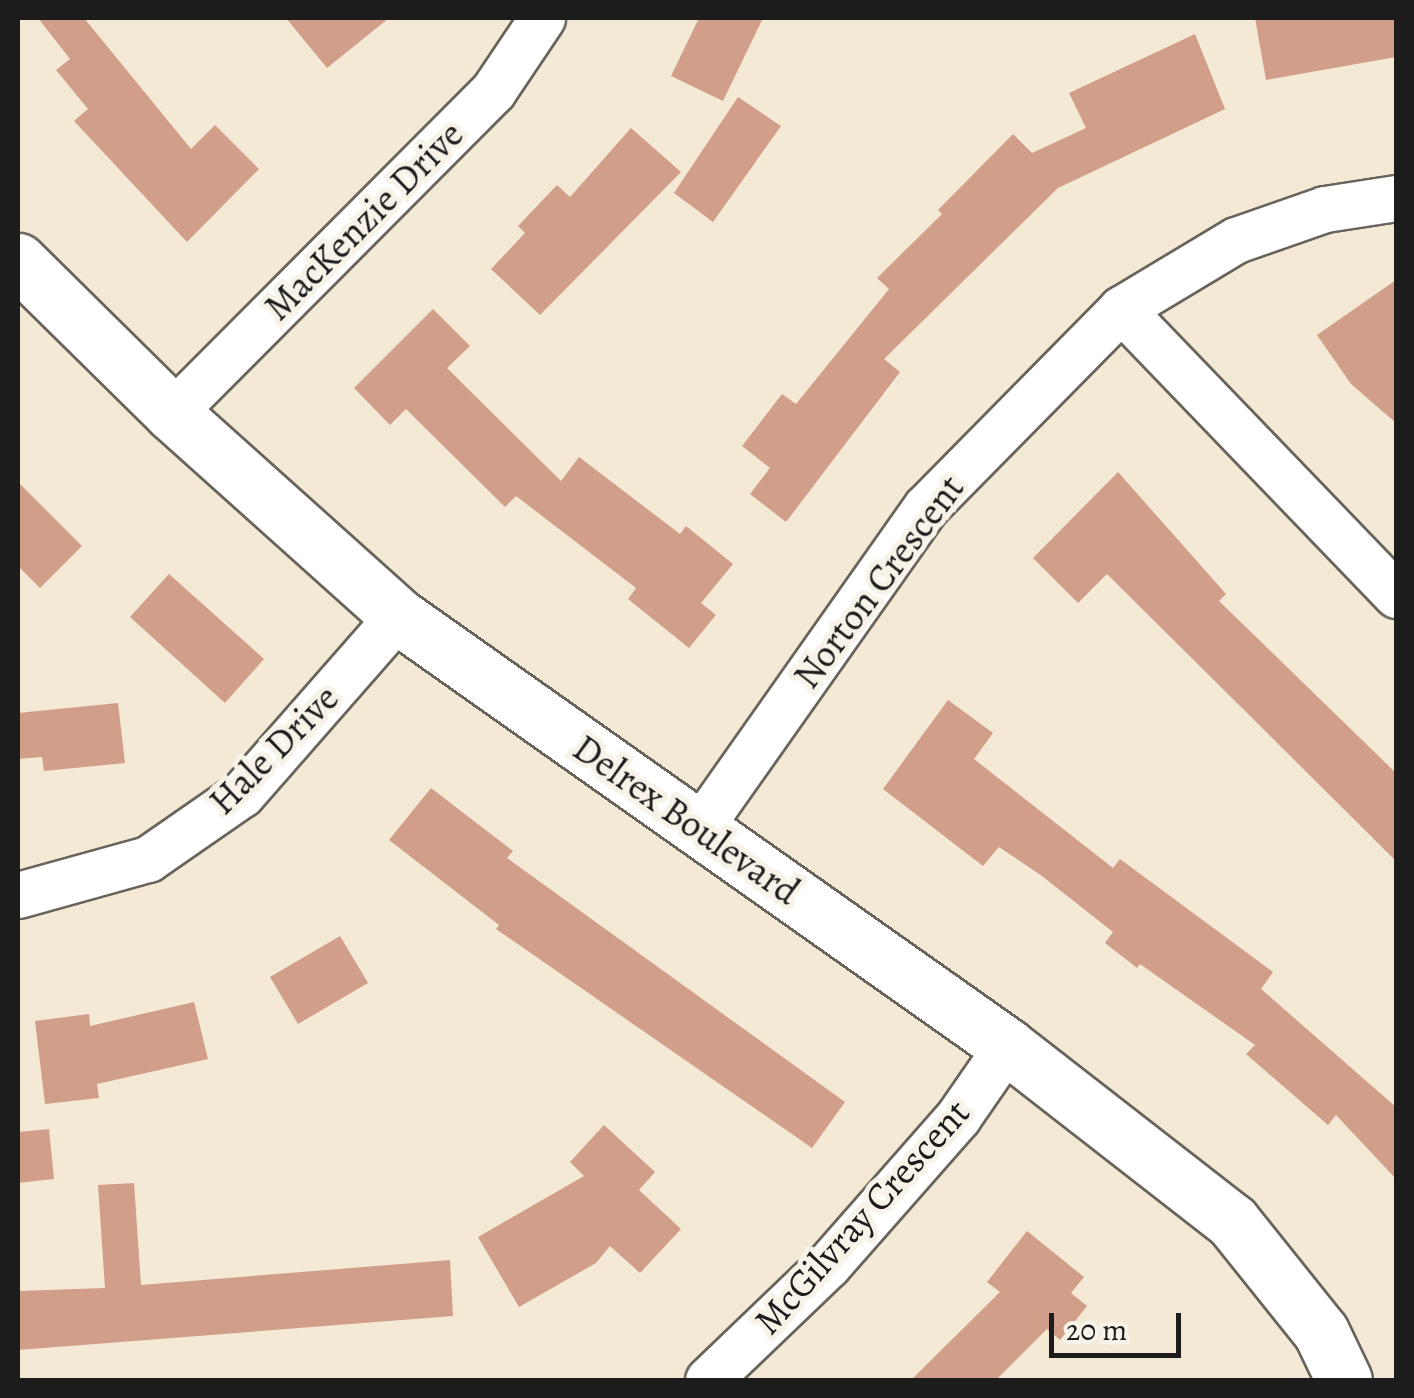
<!DOCTYPE html>
<style>
body{margin:0}
#map{position:relative;width:1414px;height:1398px;overflow:hidden;background:#f4e9d4;font-family:Alegreya,serif}
div>[style]{position:absolute}
[style*='--x']{left:calc(var(--x)*1px);top:calc(var(--y)*1px);width:calc(var(--w)*1px);rotate:calc(var(--a)*1deg)}
.building>*{inset:0;background:#d19f89}
.roads{filter:drop-shadow(2px 0 #68645c) drop-shadow(-2px 0 #68645c) drop-shadow(0 2px #68645c) drop-shadow(0 -2px #68645c)}
.street>*{height:45px;margin:-22.5px;padding:0 22.5px;transform-origin:22.5px;border-radius:22.5px;background:#fff}
.secondary>*{height:55px;margin:-27.5px;padding:0 27.5px;transform-origin:27.5px;border-radius:27.5px;background:#fff}
span{translate:-50% -50%;white-space:nowrap;text-align:center;line-height:1.15;-webkit-text-stroke:10px #f7f3e8;paint-order:stroke}
.street-label{font-size:38px;color:#1c1c1c}
.frame{position:absolute;inset:0;border:20px solid #1c1c1c;pointer-events:none}
.scale{position:absolute;left:1049px;top:1313px;width:132px;height:45px;box-sizing:border-box;border:5px solid #1c1c1c;border-top:0;padding-left:12px;font-size:30px;line-height:35px;white-space:nowrap;color:#1c1c1c;-webkit-text-stroke:8px #f7f3e8;paint-order:stroke}
</style>
<div id="map">
<div class="building">
<div style="clip-path:polygon(38px 18px,84px 18px,191px 149px,215px 125px,259px 169px,187px 242px,74px 121px,88px 109px,56px 70px,70px 59px)"></div>
<div style="clip-path:polygon(286px 18px,389px 18px,327px 68px)"></div>
<div style="clip-path:polygon(699px 18px,763px 18px,723px 101px,671px 76px)"></div>
<div style="clip-path:polygon(1255px 18px,1396px 18px,1396px 57px,1266px 80px)"></div>
<div style="clip-path:polygon(1195px 34px,1225px 109px,1058px 188px,884px 359px,900px 372px,786px 522px,750px 494px,770px 468px,742px 446px,782px 394px,796px 404px,889px 289px,877px 278px,942px 214px,938px 210px,1013px 134px,1032px 153px,1086px 128px,1069px 93px)"></div>
<div style="clip-path:polygon(738px 97px,781px 126px,713px 222px,674px 193px)"></div>
<div style="clip-path:polygon(631px 128px,681px 172px,540px 315px,491px 269px,525px 233px,518px 226px,557px 185px,570px 197px)"></div>
<div style="clip-path:polygon(1396px 280px,1396px 423px,1351px 384px,1317px 335px)"></div>
<div style="clip-path:polygon(433px 309px,470px 346px,447px 368px,561px 481px,579px 457px,680px 534px,686px 526px,733px 564px,701px 603px,716px 615px,689px 648px,628px 599px,636px 588px,516px 496px,505px 507px,406px 409px,390px 425px,354px 388px)"></div>
<div style="clip-path:polygon(1118px 472px,1226px 594px,1219px 601px,1396px 773px,1396px 861px,1107px 574px,1078px 603px,1033px 558px)"></div>
<div style="clip-path:polygon(18px 482px,82px 546px,40px 588px,18px 566px)"></div>
<div style="clip-path:polygon(169px 574px,264px 659px,225px 703px,130px 617px)"></div>
<div style="clip-path:polygon(948px 700px,993px 733px,974px 759px,1113px 868px,1120px 859px,1273px 972px,1261px 989px,1396px 1107px,1396px 1179px,1336px 1115px,1328px 1125px,1246px 1054px,1255px 1045px,1140px 964px,1137px 968px,1105px 943px,1113px 932px,1042px 876px,999px 847px,983px 866px,883px 789px)"></div>
<div style="clip-path:polygon(118px 703px,125px 763px,44px 771px,42px 757px,18px 759px,18px 713px)"></div>
<div style="clip-path:polygon(431px 788px,513px 851px,507px 858px,845px 1102px,812px 1148px,496px 929px,499px 925px,389px 840px)"></div>
<div style="clip-path:polygon(340px 936px,368px 983px,298px 1024px,270px 977px)"></div>
<div style="clip-path:polygon(194px 1002px,208px 1059px,97px 1084px,99px 1098px,45px 1104px,35px 1021px,89px 1014px,90px 1026px)"></div>
<div style="clip-path:polygon(604px 1125px,655px 1172px,639px 1190px,681px 1229px,640px 1273px,610px 1246px,596px 1263px,519px 1307px,478px 1237px,584px 1176px,570px 1162px)"></div>
<div style="clip-path:polygon(49px 1129px,54px 1179px,18px 1183px,18px 1132px)"></div>
<div style="clip-path:polygon(134px 1183px,141px 1285px,450px 1260px,453px 1316px,18px 1350px,18px 1291px,105px 1288px,98px 1185px)"></div>
<div style="clip-path:polygon(1027px 1231px,1084px 1277px,1071px 1293px,1087px 1306px,1060px 1340px,1047px 1329px,996px 1380px,911px 1380px,1000px 1292px,987px 1282px)"></div>
</div>
<div class="roads">
<div class="street">
<div style="--x:1121;--y:309;--w:397;--a:46.1"></div>
<div style="--x:172;--y:413;--w:455;--a:-45.1"></div>
<div style="--x:493;--y:91;--w:88;--a:-56.1"></div>
<div style="--x:698;--y:830;--w:395;--a:-54.8"></div>
<div style="--x:926;--y:507;--w:278;--a:-45.4"></div>
<div style="--x:1121;--y:309;--w:134;--a:-31"></div>
<div style="--x:1236;--y:240;--w:94;--a:-19.2"></div>
<div style="--x:1325;--y:209;--w:72;--a:-8.8"></div>
<div style="--x:18;--y:895;--w:135;--a:-15.5"></div>
<div style="--x:148;--y:859;--w:114;--a:-34.7"></div>
<div style="--x:242;--y:794;--w:237;--a:-48.8"></div>
<div style="--x:708;--y:1380;--w:166;--a:-43.8"></div>
<div style="--x:828;--y:1265;--w:197;--a:-48.7"></div>
<div style="--x:958;--y:1117;--w:86;--a:-55.4"></div>
</div>
<div class="secondary">
<div style="--x:18;--y:261;--w:216;--a:44.6"></div>
<div style="--x:172;--y:413;--w:304;--a:41.9"></div>
<div style="--x:398;--y:616;--w:746;--a:35.22"></div>
<div style="--x:1007;--y:1046;--w:285;--a:37.9"></div>
<div style="--x:1232;--y:1221;--w:142;--a:51.3"></div>
<div style="--x:1321;--y:1332;--w:53;--a:64.4"></div>
</div>
</div>
<div class="street-label">
<span style="left:364px;top:221px;rotate:-45deg">MacKenzie Drive</span>
<span style="left:879px;top:582px;rotate:-53deg">Norton Crescent</span>
<span style="left:274px;top:750px;rotate:-45deg">Hale Drive</span>
<span style="left:686px;top:820px;rotate:35deg">Delrex Boulevard</span>
<span style="left:862px;top:1217px;rotate:-48deg">McGilvray Crescent</span>
</div>
<div class="frame"></div>
<div class="scale">20 m</div>
</div>
